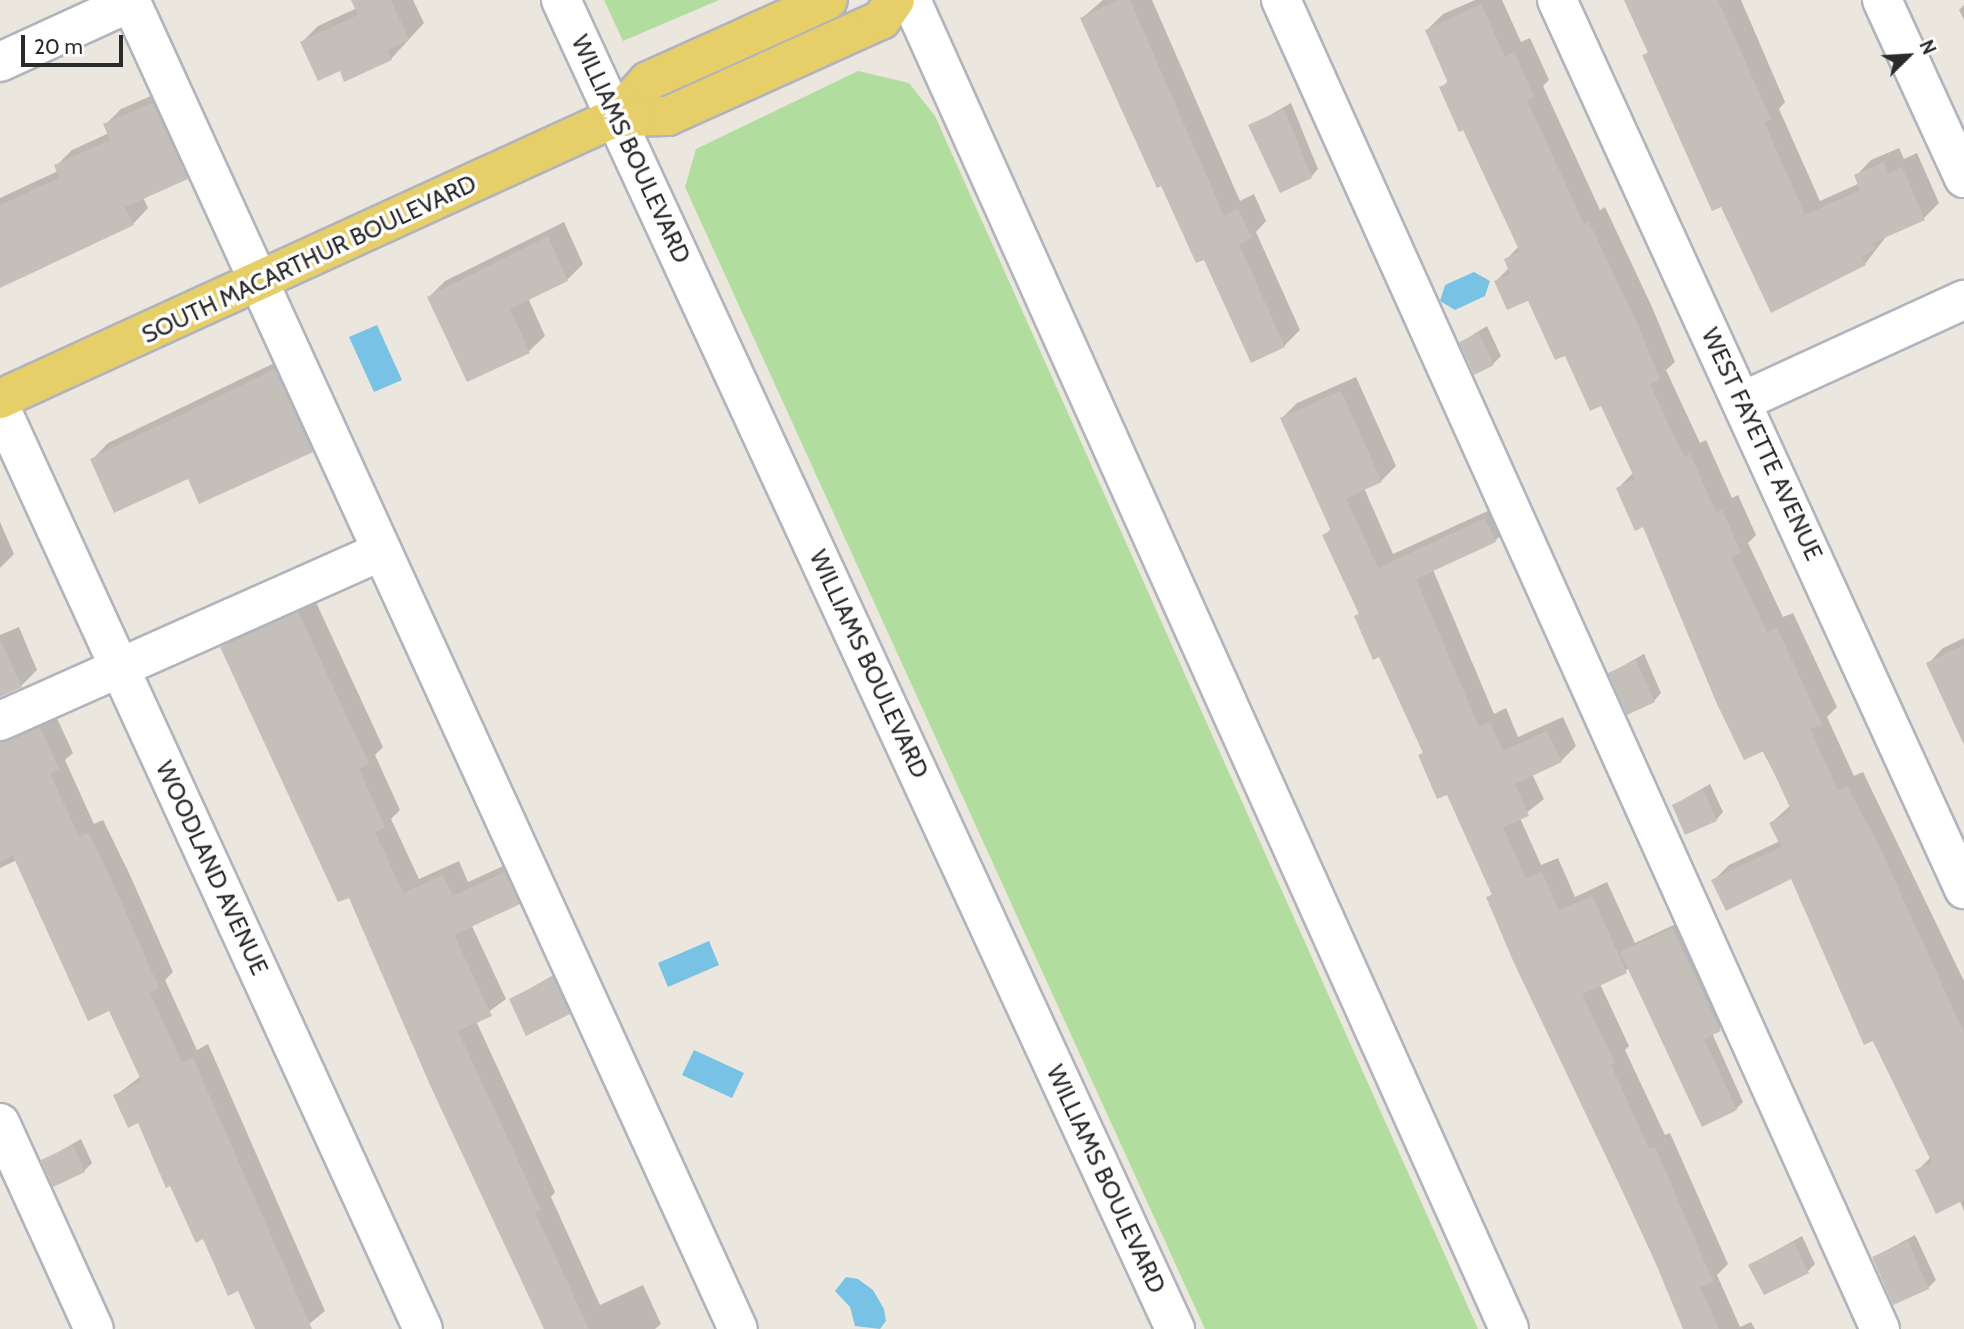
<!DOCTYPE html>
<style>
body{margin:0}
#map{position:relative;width:1964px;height:1329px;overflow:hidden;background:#ebe6de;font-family:Cabin,sans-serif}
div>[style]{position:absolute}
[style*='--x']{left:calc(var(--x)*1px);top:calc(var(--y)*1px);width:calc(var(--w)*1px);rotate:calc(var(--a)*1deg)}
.green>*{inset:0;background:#b1de9e}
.water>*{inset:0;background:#78c3e5}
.shadow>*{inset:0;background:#0003}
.building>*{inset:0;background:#c4c0b9}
.roads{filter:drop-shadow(2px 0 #b1b3bd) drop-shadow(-2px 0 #b1b3bd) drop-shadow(0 2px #b1b3bd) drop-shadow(0 -2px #b1b3bd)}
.minor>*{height:38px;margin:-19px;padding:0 19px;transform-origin:19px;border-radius:19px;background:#fff}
.major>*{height:38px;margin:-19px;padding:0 19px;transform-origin:19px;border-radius:19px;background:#e6ce68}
span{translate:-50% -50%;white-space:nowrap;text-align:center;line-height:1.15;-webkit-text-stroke:7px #fff;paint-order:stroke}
.street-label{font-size:24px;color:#2a2a2a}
.north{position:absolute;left:1873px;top:21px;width:70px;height:70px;-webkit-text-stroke:5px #fff;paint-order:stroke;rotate:66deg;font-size:19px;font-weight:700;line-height:28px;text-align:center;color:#2a2a2a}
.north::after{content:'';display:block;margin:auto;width:24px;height:32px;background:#2a2a2a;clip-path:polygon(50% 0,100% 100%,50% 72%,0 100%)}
.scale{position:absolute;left:21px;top:35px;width:102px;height:32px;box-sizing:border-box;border:4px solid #2a2a2a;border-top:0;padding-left:9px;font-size:21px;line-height:24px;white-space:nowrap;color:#2a2a2a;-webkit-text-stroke:5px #fff;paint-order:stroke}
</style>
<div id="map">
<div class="green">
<div style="clip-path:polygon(604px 0,719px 0,623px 41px)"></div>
<div style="clip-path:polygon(858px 71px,909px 83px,935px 116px,1478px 1329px,1205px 1329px,685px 187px,696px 149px)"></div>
</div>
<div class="water">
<div style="clip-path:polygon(1474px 272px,1490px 281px,1485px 296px,1455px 310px,1440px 301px,1445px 285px)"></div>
<div style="clip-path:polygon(377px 325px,402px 380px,374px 392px,349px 337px)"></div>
<div style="clip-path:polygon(709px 941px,719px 965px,668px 987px,658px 963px)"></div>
<div style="clip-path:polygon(694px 1050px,744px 1073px,732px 1098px,682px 1075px)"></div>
<div style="clip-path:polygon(846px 1277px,858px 1279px,873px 1290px,884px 1309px,886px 1321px,880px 1329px,855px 1326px,850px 1307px,835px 1291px)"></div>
</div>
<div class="shadow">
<div style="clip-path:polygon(353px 0,413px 0,424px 23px,391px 59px,340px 69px,302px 42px,318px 26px,357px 8px)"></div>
<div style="clip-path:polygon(1103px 0,1152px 0,1240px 201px,1254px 194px,1266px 221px,1256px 232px,1300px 330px,1284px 346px,1205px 257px,1082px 18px)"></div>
<div style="clip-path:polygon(1475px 0,1502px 0,1521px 42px,1530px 38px,1549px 80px,1543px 86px,1600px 210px,1605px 207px,1652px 307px,1675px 362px,1666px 370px,1700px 443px,1706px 440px,1732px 498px,1738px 495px,1756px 535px,1748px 543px,1783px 617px,1793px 613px,1837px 707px,1827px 717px,1854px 776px,1863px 772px,1964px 981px,1964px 1211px,1960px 1201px,1917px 1171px,1931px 1157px,1791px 877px,1713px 881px,1729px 865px,1780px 841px,1771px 823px,1791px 805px,1644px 525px,1618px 488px,1634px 472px,1602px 404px,1529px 298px,1496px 281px,1509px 268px,1506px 260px,1519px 246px,1464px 127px,1441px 88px,1449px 80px,1427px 30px,1443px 14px)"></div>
<div style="clip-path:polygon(1626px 0,1741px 0,1785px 102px,1779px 109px,1820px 201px,1860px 183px,1856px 176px,1871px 160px,1899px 148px,1904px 159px,1917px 153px,1939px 203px,1924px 218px,1888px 234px,1865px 264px,1722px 205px,1644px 56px,1649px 51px)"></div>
<div style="clip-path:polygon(1964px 5px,1964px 20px,1959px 10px)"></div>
<div style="clip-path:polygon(169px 88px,203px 162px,187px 178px,143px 197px,148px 208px,133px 224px,0 271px,0 198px,58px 171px,56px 166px,72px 150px,109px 133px,105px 125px,121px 109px)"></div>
<div style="clip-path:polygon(1291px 103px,1318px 169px,1311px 177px,1251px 126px)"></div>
<div style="clip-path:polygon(564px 222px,583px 264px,567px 280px,528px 298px,545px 336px,529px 351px,429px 297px,445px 281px)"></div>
<div style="clip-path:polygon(1487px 326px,1501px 356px,1493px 364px,1461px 342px)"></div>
<div style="clip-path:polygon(291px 355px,327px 434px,312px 450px,189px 477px,93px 459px,108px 443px)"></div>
<div style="clip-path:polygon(1356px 377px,1396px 466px,1381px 481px,1364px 488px,1393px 554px,1501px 505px,1510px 526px,1495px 541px,1433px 570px,1494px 714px,1506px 708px,1518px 737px,1563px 717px,1576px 746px,1561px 761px,1532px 774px,1544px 799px,1520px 818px,1541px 865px,1558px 858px,1575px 897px,1607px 882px,1635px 943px,1680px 922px,1728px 1022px,1712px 1033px,1743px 1102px,1736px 1109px,1630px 968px,1600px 984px,1629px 1046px,1625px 1050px,1665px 1135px,1670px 1133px,1728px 1264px,1717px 1275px,1740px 1327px,1751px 1322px,1755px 1329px,1686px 1329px,1488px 898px,1493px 893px,1448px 792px,1420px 755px,1424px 751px,1380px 655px,1356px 616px,1360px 612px,1324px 536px,1331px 529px,1282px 418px,1297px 403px)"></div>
<div style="clip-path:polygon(0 522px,14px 554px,0 568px)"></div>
<div style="clip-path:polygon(314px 598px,383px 747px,375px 755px,400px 810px,391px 819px,419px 879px,459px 861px,468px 882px,521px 858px,534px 887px,519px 903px,471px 924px,506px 999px,476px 1021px,555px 1192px,551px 1197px,600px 1305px,643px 1285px,661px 1324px,655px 1329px,546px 1329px,350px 895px,222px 648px,238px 632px)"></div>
<div style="clip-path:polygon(19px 627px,37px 670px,21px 686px,0 696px,0 635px)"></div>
<div style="clip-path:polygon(1964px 638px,1964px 696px,1928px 664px,1943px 648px)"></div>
<div style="clip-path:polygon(1644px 654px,1661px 693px,1654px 701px,1610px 673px)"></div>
<div style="clip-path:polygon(55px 714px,73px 753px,65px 760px,94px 824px,103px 820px,129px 873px,173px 972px,165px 980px,197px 1050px,208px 1044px,325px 1311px,303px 1329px,257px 1329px,239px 1289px,171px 1184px,138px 1121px,115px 1096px,141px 1076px,110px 1009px,17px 860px,0 868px,0 738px)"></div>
<div style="clip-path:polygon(1710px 784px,1723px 812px,1716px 820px,1674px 805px)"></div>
<div style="clip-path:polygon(561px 971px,576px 1005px,569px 1013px,511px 999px)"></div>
<div style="clip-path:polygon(81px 1139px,92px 1163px,84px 1171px,43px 1161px)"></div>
<div style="clip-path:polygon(1915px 1235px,1936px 1280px,1928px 1288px,1874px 1257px)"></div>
<div style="clip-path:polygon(1802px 1236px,1815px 1264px,1808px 1271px,1750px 1265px)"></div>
</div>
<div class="building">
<div style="clip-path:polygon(351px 0,391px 0,409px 40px,387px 50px,392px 60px,344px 82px,340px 71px,318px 81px,300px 42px,358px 15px)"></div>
<div style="clip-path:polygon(1119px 0,1130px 0,1224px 216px,1238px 209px,1252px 238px,1239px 244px,1285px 347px,1251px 363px,1204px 260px,1196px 263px,1161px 186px,1157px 188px,1080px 18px)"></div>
<div style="clip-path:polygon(1624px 0,1718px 0,1771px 119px,1764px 122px,1805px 215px,1860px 190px,1854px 175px,1884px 162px,1888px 173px,1902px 167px,1925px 220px,1873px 243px,1875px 249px,1862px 256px,1866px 265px,1771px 313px,1721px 207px,1712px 211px,1642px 55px,1648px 53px)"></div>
<div style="clip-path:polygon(1481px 4px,1505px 57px,1514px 52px,1534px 97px,1527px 100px,1584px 224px,1589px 222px,1637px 323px,1660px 379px,1650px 384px,1684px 457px,1690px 454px,1716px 512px,1722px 510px,1741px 552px,1731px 557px,1767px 632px,1777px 628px,1822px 724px,1810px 729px,1838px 791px,1847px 786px,1879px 846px,1964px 1033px,1964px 1200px,1936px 1214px,1915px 1170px,1932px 1163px,1873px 1041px,1864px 1045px,1791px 879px,1726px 911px,1711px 880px,1781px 847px,1769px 823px,1792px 812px,1764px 751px,1744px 760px,1717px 704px,1643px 527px,1635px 531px,1616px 488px,1635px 479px,1601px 406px,1590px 411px,1565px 356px,1555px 360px,1528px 301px,1507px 310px,1494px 281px,1510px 274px,1504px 259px,1520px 252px,1463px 130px,1459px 132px,1439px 87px,1448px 83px,1425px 30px)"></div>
<div style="clip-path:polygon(153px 103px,188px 179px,125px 207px,134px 225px,0 288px,0 205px,59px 178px,54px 165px,110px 140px,103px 124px)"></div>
<div style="clip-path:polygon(1284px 109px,1312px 178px,1280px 193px,1248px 125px)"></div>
<div style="clip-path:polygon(548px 236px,568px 281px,510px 309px,530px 353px,467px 382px,427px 297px)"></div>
<div style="clip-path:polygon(1479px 333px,1494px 365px,1474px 375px,1459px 342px)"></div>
<div style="clip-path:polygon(275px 369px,313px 452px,199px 504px,188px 479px,114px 513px,90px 459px)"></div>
<div style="clip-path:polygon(1341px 391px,1382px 482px,1346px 498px,1378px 568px,1485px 518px,1496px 542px,1416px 579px,1479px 727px,1490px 722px,1503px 751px,1547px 731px,1562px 762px,1515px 784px,1529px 816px,1503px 827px,1526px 879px,1542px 872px,1559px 910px,1592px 896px,1627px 973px,1582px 994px,1615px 1063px,1611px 1065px,1649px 1149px,1655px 1147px,1713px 1281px,1700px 1287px,1719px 1329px,1683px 1329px,1649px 1247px,1514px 963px,1486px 897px,1492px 895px,1447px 795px,1437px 799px,1418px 755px,1423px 753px,1379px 657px,1373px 660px,1354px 616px,1359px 614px,1322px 535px,1331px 531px,1280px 418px)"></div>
<div style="clip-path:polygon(298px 612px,369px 764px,359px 769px,385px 827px,375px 832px,403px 893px,443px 875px,453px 896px,505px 872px,520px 904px,454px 935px,492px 1016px,458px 1031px,541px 1210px,535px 1212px,589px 1329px,544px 1329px,430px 1085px,349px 898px,338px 902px,220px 647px)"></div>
<div style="clip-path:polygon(0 640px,22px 687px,0 697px)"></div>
<div style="clip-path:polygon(1964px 645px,1964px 745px,1926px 663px)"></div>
<div style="clip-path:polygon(1636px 660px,1655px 702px,1627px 715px,1608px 673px)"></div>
<div style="clip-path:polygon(40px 727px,59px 769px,50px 773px,79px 837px,89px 833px,115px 888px,159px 988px,150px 993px,182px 1063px,193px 1058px,312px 1329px,255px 1329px,238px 1291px,228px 1296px,203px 1239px,196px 1243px,170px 1186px,166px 1188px,138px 1123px,128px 1128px,113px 1095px,142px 1082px,109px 1011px,88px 1021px,13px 856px,0 861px,0 742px)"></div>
<div style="clip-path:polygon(1703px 790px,1717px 821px,1685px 835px,1672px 805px)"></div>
<div style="clip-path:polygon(1672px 928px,1721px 1031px,1704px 1039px,1737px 1110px,1702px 1127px,1620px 952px)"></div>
<div style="clip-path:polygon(553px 977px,570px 1014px,526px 1036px,509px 999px)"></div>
<div style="clip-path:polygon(73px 1145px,85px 1172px,53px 1187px,41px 1160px)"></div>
<div style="clip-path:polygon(1908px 1241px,1929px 1289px,1893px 1305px,1872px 1257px)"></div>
<div style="clip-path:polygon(1794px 1242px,1809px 1273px,1764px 1295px,1748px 1265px)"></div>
</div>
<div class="roads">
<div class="minor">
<div style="--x:130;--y:0;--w:1461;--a:65.42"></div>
<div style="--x:561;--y:0;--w:1464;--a:65.2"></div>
<div style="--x:911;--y:0;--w:1457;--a:65.77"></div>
<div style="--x:1281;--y:0;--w:1458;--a:65.74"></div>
<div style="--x:1557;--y:0;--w:978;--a:65.4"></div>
<div style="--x:1882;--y:0;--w:196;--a:65.3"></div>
<div style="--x:0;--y:62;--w:144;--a:-24.6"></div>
<div style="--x:1743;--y:401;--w:243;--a:-24.6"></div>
<div style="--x:0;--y:407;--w:1014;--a:65.36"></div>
<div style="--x:0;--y:721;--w:418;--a:-24"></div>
<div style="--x:0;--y:1123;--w:226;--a:65.5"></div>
</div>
<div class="major">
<div style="--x:616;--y:117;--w:48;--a:-48.4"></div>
<div style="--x:648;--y:81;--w:197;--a:-24.2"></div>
<div style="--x:0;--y:399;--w:677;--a:-24.6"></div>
<div style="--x:616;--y:117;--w:52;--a:-1.1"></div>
<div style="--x:668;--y:116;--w:234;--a:-24.3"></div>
<div style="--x:881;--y:20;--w:24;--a:-55"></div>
</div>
</div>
<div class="street-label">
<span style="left:631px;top:149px;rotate:65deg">WILLIAMS BOULEVARD</span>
<span style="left:309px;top:259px;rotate:-25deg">SOUTH MACARTHUR BOULEVARD</span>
<span style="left:1762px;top:444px;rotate:65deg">WEST FAYETTE AVENUE</span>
<span style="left:869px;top:664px;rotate:65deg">WILLIAMS BOULEVARD</span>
<span style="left:212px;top:868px;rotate:65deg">WOODLAND AVENUE</span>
<span style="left:1106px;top:1179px;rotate:65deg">WILLIAMS BOULEVARD</span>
</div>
<div class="north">N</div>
<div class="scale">20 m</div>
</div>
